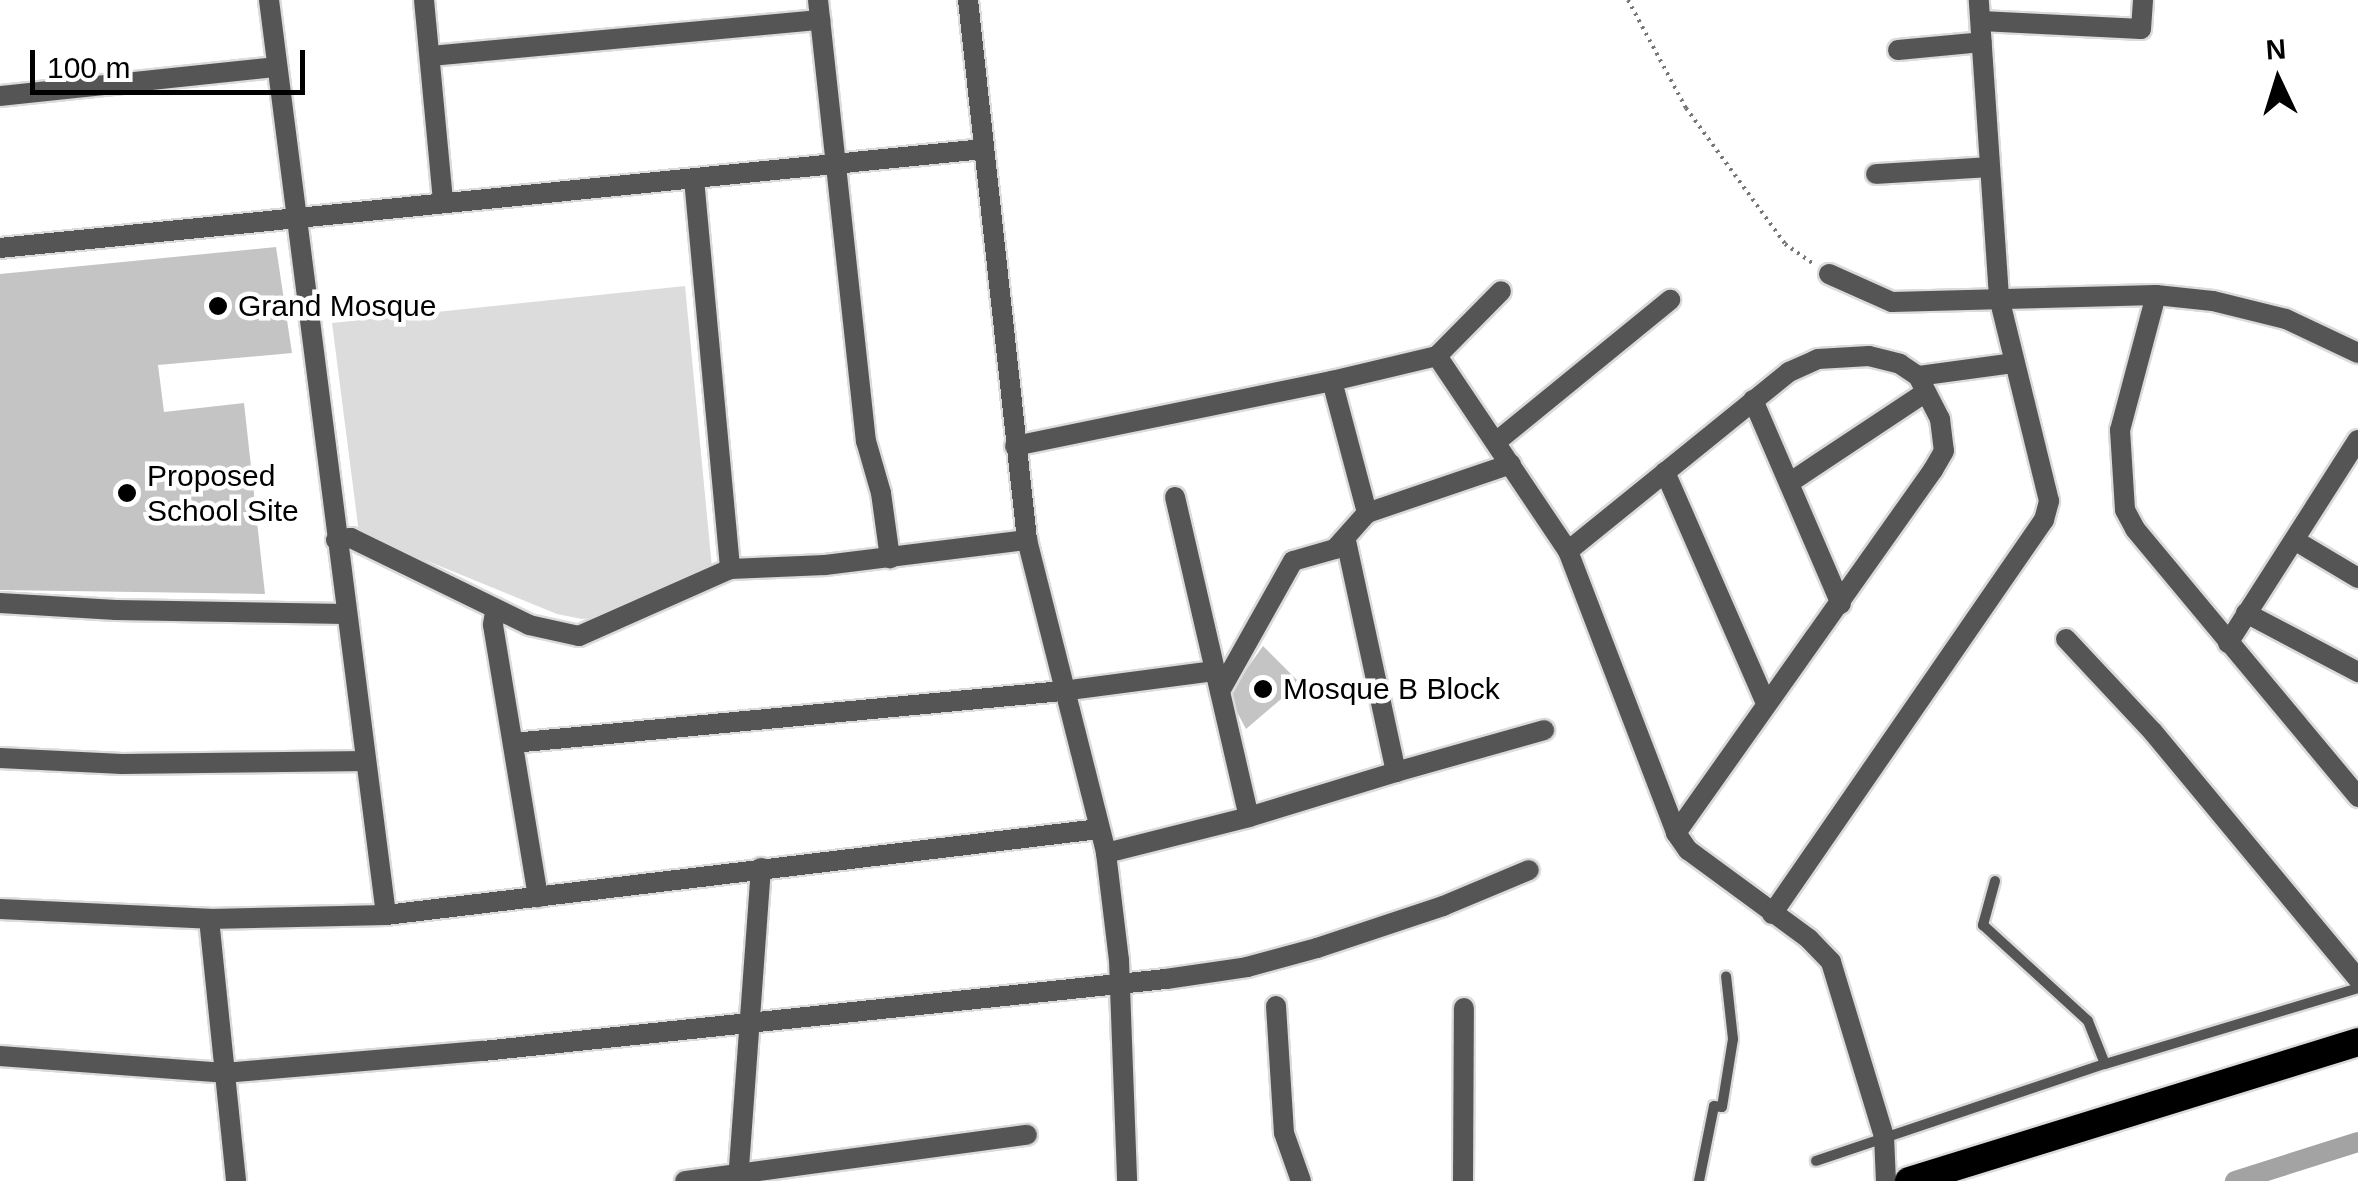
<!DOCTYPE html>
<style>
body{margin:0}
#map{position:relative;width:2358px;height:1181px;overflow:hidden;background:#fff;font-family:Helvetica,sans-serif}
div>[style]{position:absolute}
[style*='--x']{left:calc(var(--x)*1px);top:calc(var(--y)*1px);width:calc(var(--w)*1px);rotate:calc(var(--a)*1deg)}
.green>*{inset:0;background:#dcdcdc}
.canal>*{height:20px;margin:-10px;padding:0 10px;transform-origin:10px;border-radius:10px;background:#a3a3a3}
.building>*{inset:0;background:#c4c4c4}
.path>*{height:4px;margin-top:-2px;transform-origin:0;background:repeating-linear-gradient(90deg,#777 0 2.5px,transparent 0 7.5px)}
.roads{filter:drop-shadow(2px 0 #dbdbdb) drop-shadow(-2px 0 #dbdbdb) drop-shadow(0 2px #dbdbdb) drop-shadow(0 -2px #dbdbdb)}
.service>*{height:10px;margin:-5px;padding:0 5px;transform-origin:5px;border-radius:5px;background:#555}
.minor>*{height:20px;margin:-10px;padding:0 10px;transform-origin:10px;border-radius:10px;background:#555}
.trunk>*{height:28px;margin:-14px;padding:0 14px;transform-origin:14px;border-radius:14px;background:#000}
.dots>*{width:28px;height:28px;translate:-50% -50%;box-sizing:border-box;border:5px solid #fff;border-radius:50%}
span{translate:-50% -50%;white-space:nowrap;text-align:center;line-height:1.15;-webkit-text-stroke:9px #fff;paint-order:stroke}
.poi-label{font-size:30px;color:#000}
.left{translate:0 -50%;text-align:left}
.north{position:absolute;left:2228px;top:30px;width:100px;height:100px;-webkit-text-stroke:8px #fff;paint-order:stroke;rotate:356deg;font-size:28px;font-weight:700;line-height:40px;text-align:center;color:#000}
.north::after{content:'';display:block;margin:auto;width:35px;height:45px;background:#000;clip-path:polygon(50% 0,100% 100%,50% 72%,0 100%)}
.scale{position:absolute;left:30px;top:50px;width:275px;height:45px;box-sizing:border-box;border:5px solid #000;border-top:0;padding-left:12px;font-size:30px;line-height:35px;white-space:nowrap;color:#000;-webkit-text-stroke:8px #fff;paint-order:stroke}
</style>
<div id="map">
<div class="green">
<div style="clip-path:polygon(685px 286px,712px 568px,607px 617px,582px 619px,557px 614px,359px 533px,332px 323px)"></div>
</div>
<div class="canal">
<div style="--x:2235;--y:1181;--w:129;--a:-17.6"></div>
</div>
<div class="building">
<div style="clip-path:polygon(276px 247px,292px 353px,158px 365px,164px 412px,244px 403px,265px 594px,0 590px,0 274px)"></div>
<div style="clip-path:polygon(1263px 646px,1300px 683px,1246px 729px,1228px 695px)"></div>
</div>
<div class="path">
<div style="--x:1628;--y:0;--w:123;--a:61.8"></div>
<div style="--x:1686;--y:108;--w:168;--a:53.9"></div>
<div style="--x:1785;--y:244;--w:33;--a:35"></div>
</div>
<div class="roads">
<div class="service">
<div style="--x:1995;--y:881;--w:46;--a:105.3"></div>
<div style="--x:1983;--y:925;--w:142;--a:42.4"></div>
<div style="--x:2088;--y:1021;--w:46;--a:68.4"></div>
<div style="--x:1816;--y:1161;--w:305;--a:-18.6"></div>
<div style="--x:2105;--y:1064;--w:264;--a:-16.7"></div>
<div style="--x:1699;--y:1181;--w:76;--a:-78.7"></div>
<div style="--x:1714;--y:1106;--w:8;--a:7"></div>
<div style="--x:1722;--y:1107;--w:69;--a:-80.8"></div>
<div style="--x:1733;--y:1039;--w:63;--a:-96.3"></div>
</div>
<div class="minor">
<div style="--x:269;--y:0;--w:922;--a:82.71"></div>
<div style="--x:424;--y:0;--w:203;--a:84.6"></div>
<div style="--x:818;--y:0;--w:444;--a:83.8"></div>
<div style="--x:866;--y:441;--w:54;--a:73.9"></div>
<div style="--x:881;--y:493;--w:66;--a:82.1"></div>
<div style="--x:968;--y:0;--w:543;--a:83.76"></div>
<div style="--x:1027;--y:540;--w:323;--a:75.8"></div>
<div style="--x:1106;--y:853;--w:108;--a:83.1"></div>
<div style="--x:1119;--y:960;--w:221;--a:87.9"></div>
<div style="--x:1981;--y:21;--w:160;--a:2.9"></div>
<div style="--x:2141;--y:29;--w:29;--a:-86"></div>
<div style="--x:1898;--y:50;--w:84;--a:-5.4"></div>
<div style="--x:430;--y:56;--w:392;--a:-5.3"></div>
<div style="--x:0;--y:96;--w:278;--a:-6"></div>
<div style="--x:1876;--y:174;--w:113;--a:-3.5"></div>
<div style="--x:694;--y:179;--w:392;--a:84.7"></div>
<div style="--x:0;--y:248;--w:988;--a:-5.75"></div>
<div style="--x:1829;--y:274;--w:69;--a:24"></div>
<div style="--x:1892;--y:302;--w:264;--a:-1.5"></div>
<div style="--x:2156;--y:295;--w:57;--a:6"></div>
<div style="--x:2213;--y:301;--w:75;--a:13.9"></div>
<div style="--x:2286;--y:319;--w:80;--a:25.3"></div>
<div style="--x:2156;--y:295;--w:140;--a:104.9"></div>
<div style="--x:2120;--y:430;--w:80;--a:86.4"></div>
<div style="--x:2125;--y:510;--w:21;--a:62"></div>
<div style="--x:2135;--y:529;--w:349;--a:50.2"></div>
<div style="--x:1437;--y:356;--w:235;--a:56.1"></div>
<div style="--x:1568;--y:551;--w:302;--a:69"></div>
<div style="--x:1676;--y:833;--w:21;--a:55"></div>
<div style="--x:1688;--y:850;--w:150;--a:36.3"></div>
<div style="--x:1809;--y:939;--w:32;--a:46"></div>
<div style="--x:1831;--y:962;--w:182;--a:73.1"></div>
<div style="--x:1884;--y:1136;--w:45;--a:87.5"></div>
<div style="--x:1918;--y:376;--w:97;--a:-7.7"></div>
<div style="--x:1332;--y:381;--w:108;--a:-13.4"></div>
<div style="--x:1437;--y:356;--w:91;--a:-45.4"></div>
<div style="--x:1753;--y:400;--w:222;--a:66.7"></div>
<div style="--x:1496;--y:442;--w:225;--a:-39.2"></div>
<div style="--x:1015;--y:446;--w:324;--a:-11.6"></div>
<div style="--x:1332;--y:381;--w:137;--a:75.1"></div>
<div style="--x:1665;--y:472;--w:252;--a:66.4"></div>
<div style="--x:1789;--y:483;--w:164;--a:-33.6"></div>
<div style="--x:1175;--y:497;--w:328;--a:77"></div>
<div style="--x:336;--y:540;--w:15;--a:-8"></div>
<div style="--x:351;--y:538;--w:198;--a:26"></div>
<div style="--x:529;--y:625;--w:51;--a:12.4"></div>
<div style="--x:579;--y:636;--w:165;--a:-23.9"></div>
<div style="--x:730;--y:569;--w:95;--a:-2.4"></div>
<div style="--x:825;--y:565;--w:204;--a:-7.1"></div>
<div style="--x:2296;--y:541;--w:72;--a:30.8"></div>
<div style="--x:1568;--y:551;--w:284;--a:-39"></div>
<div style="--x:1789;--y:372;--w:32;--a:-24"></div>
<div style="--x:1818;--y:359;--w:51;--a:-3.4"></div>
<div style="--x:1869;--y:356;--w:32;--a:14"></div>
<div style="--x:1900;--y:364;--w:22;--a:34"></div>
<div style="--x:1918;--y:376;--w:48;--a:62.9"></div>
<div style="--x:1940;--y:419;--w:32;--a:83"></div>
<div style="--x:1944;--y:451;--w:22;--a:120"></div>
<div style="--x:1933;--y:470;--w:445;--a:125.3"></div>
<div style="--x:0;--y:603;--w:116;--a:3.5"></div>
<div style="--x:116;--y:610;--w:229;--a:1"></div>
<div style="--x:495;--y:612;--w:13;--a:99"></div>
<div style="--x:493;--y:625;--w:276;--a:80.6"></div>
<div style="--x:2246;--y:613;--w:127;--a:27.8"></div>
<div style="--x:2066;--y:639;--w:127;--a:46.9"></div>
<div style="--x:2153;--y:732;--w:321;--a:50.3"></div>
<div style="--x:2228;--y:643;--w:241;--a:-57.4"></div>
<div style="--x:1220;--y:691;--w:149;--a:-60.7"></div>
<div style="--x:1293;--y:561;--w:44;--a:-15.9"></div>
<div style="--x:1335;--y:549;--w:48;--a:-48.4"></div>
<div style="--x:1367;--y:513;--w:152;--a:-18.8"></div>
<div style="--x:513;--y:743;--w:551;--a:-5.41"></div>
<div style="--x:1062;--y:691;--w:153;--a:-7.5"></div>
<div style="--x:0;--y:758;--w:122;--a:2.8"></div>
<div style="--x:122;--y:764;--w:244;--a:-0.7"></div>
<div style="--x:1396;--y:772;--w:154;--a:-15.8"></div>
<div style="--x:1106;--y:853;--w:147;--a:-14.1"></div>
<div style="--x:1249;--y:817;--w:154;--a:-17"></div>
<div style="--x:1396;--y:772;--w:236;--a:-102.2"></div>
<div style="--x:0;--y:909;--w:209;--a:2.7"></div>
<div style="--x:209;--y:919;--w:177;--a:-1.3"></div>
<div style="--x:386;--y:915;--w:718;--a:-6.88"></div>
<div style="--x:1772;--y:914;--w:479;--a:-55.4"></div>
<div style="--x:2044;--y:520;--w:20;--a:-75"></div>
<div style="--x:2049;--y:501;--w:210;--a:-103.8"></div>
<div style="--x:1999;--y:297;--w:298;--a:-93.9"></div>
<div style="--x:209;--y:919;--w:263;--a:84.1"></div>
<div style="--x:1276;--y:1006;--w:127;--a:86.4"></div>
<div style="--x:1284;--y:1133;--w:51;--a:70.5"></div>
<div style="--x:0;--y:1056;--w:225;--a:4.3"></div>
<div style="--x:224;--y:1073;--w:260;--a:-4.9"></div>
<div style="--x:483;--y:1051;--w:687;--a:-6.02"></div>
<div style="--x:1166;--y:979;--w:82;--a:-8.4"></div>
<div style="--x:1247;--y:967;--w:73;--a:-15.2"></div>
<div style="--x:1317;--y:948;--w:133;--a:-18.4"></div>
<div style="--x:1443;--y:906;--w:93;--a:-22.7"></div>
<div style="--x:685;--y:1181;--w:345;--a:-7.7"></div>
<div style="--x:738;--y:1181;--w:314;--a:-85.8"></div>
<div style="--x:1463;--y:1181;--w:173;--a:-89.7"></div>
</div>
<div class="trunk">
<div style="--x:1909;--y:1181;--w:470;--a:-17.2"></div>
</div>
</div>
<div class="dots">
<div style="left:218px;top:306px;background:#000"></div>
<div style="left:127px;top:493px;background:#000"></div>
<div style="left:1263px;top:689px;background:#000"></div>
</div>
<div class="poi-label">
<span class="left" style="left:238px;top:306px">Grand Mosque</span>
<span class="left" style="left:147px;top:493px">Proposed<br>School Site</span>
<span class="left" style="left:1283px;top:689px">Mosque B Block</span>
</div>
<div class="north">N</div>
<div class="scale">100 m</div>
</div>
